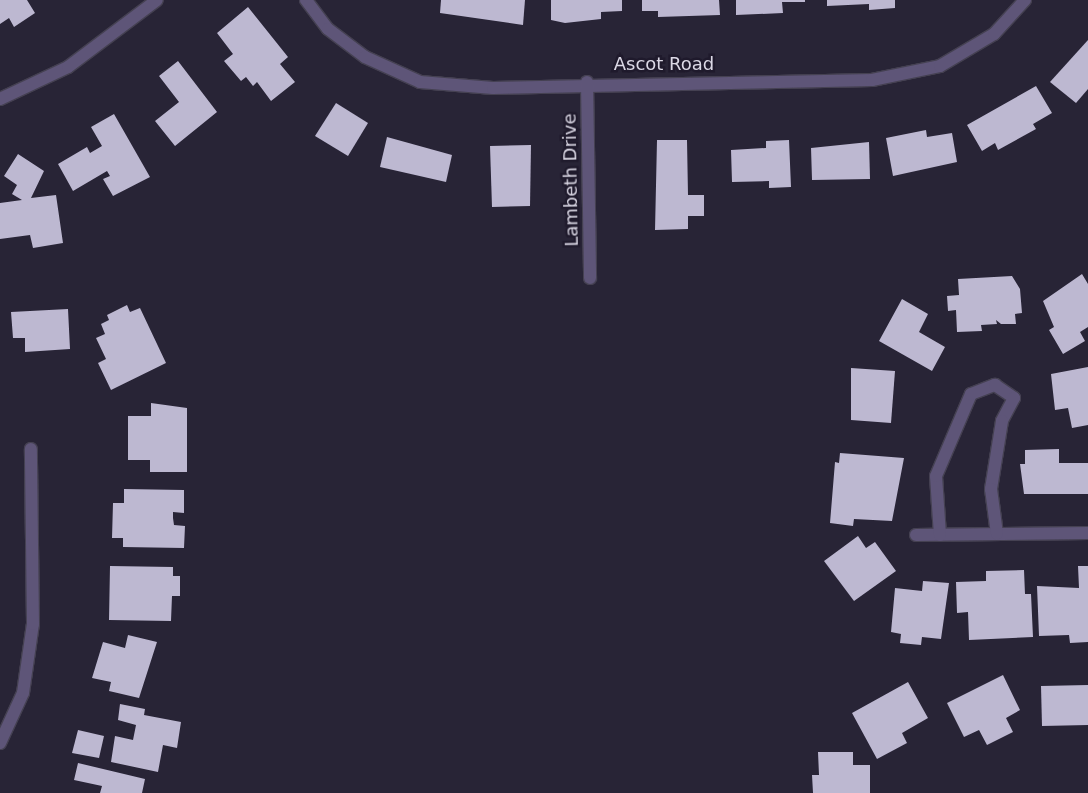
<!DOCTYPE html>
<style>
body{margin:0}
#map{position:relative;width:1088px;height:793px;overflow:hidden;background:#282436;font-family:"DejaVu Sans",sans-serif}
div>[style]{position:absolute}
[style*='--x']{left:calc(var(--x)*1px);top:calc(var(--y)*1px);width:calc(var(--w)*1px);rotate:calc(var(--a)*1deg)}
.building>*{inset:0;background:#bdb8d1}
.roads{filter:drop-shadow(1px 0 #454152) drop-shadow(-1px 0 #454152) drop-shadow(0 1px #454152) drop-shadow(0 -1px #454152)}
.minor>*{height:12px;margin:-6px;padding:0 6px;transform-origin:6px;border-radius:6px;background:#5e5578}
span{translate:-50% -50%;white-space:nowrap;text-align:center;line-height:1.15;-webkit-text-stroke:5px #1f1a2c;paint-order:stroke}
.street-label{font-size:18px;color:#dbd8e5}
</style>
<div id="map">
<div class="building">
<div style="clip-path:polygon(0 0,27px 0,35px 13px,14px 27px,9px 18px,0 24px)"></div>
<div style="clip-path:polygon(441px 0,525px 0,523px 25px,440px 13px)"></div>
<div style="clip-path:polygon(551px 0,622px 0,622px 11px,601px 12px,601px 19px,565px 23px,551px 20px)"></div>
<div style="clip-path:polygon(642px 0,719px 0,720px 15px,658px 17px,658px 11px,642px 11px)"></div>
<div style="clip-path:polygon(736px 0,805px 0,805px 2px,782px 2px,783px 13px,736px 15px)"></div>
<div style="clip-path:polygon(827px 0,895px 0,895px 8px,869px 10px,869px 4px,827px 6px)"></div>
<div style="clip-path:polygon(248px 7px,288px 57px,280px 64px,295px 82px,271px 101px,257px 82px,253px 86px,246px 77px,241px 81px,224px 61px,233px 54px,217px 33px)"></div>
<div style="clip-path:polygon(1088px 40px,1088px 89px,1076px 103px,1050px 82px)"></div>
<div style="clip-path:polygon(178px 61px,217px 112px,175px 146px,155px 121px,179px 102px,159px 76px)"></div>
<div style="clip-path:polygon(1036px 86px,1052px 113px,1033px 124px,1036px 129px,998px 150px,995px 143px,982px 151px,967px 125px)"></div>
<div style="clip-path:polygon(336px 103px,368px 123px,348px 156px,315px 136px)"></div>
<div style="clip-path:polygon(114px 114px,150px 177px,113px 196px,103px 179px,110px 176px,107px 171px,73px 191px,58px 164px,87px 147px,90px 153px,102px 146px,91px 127px)"></div>
<div style="clip-path:polygon(926px 130px,927px 137px,952px 133px,957px 162px,893px 176px,886px 138px)"></div>
<div style="clip-path:polygon(387px 137px,452px 155px,446px 182px,380px 167px)"></div>
<div style="clip-path:polygon(657px 140px,687px 140px,688px 195px,704px 195px,704px 216px,688px 216px,688px 229px,655px 230px)"></div>
<div style="clip-path:polygon(789px 140px,791px 187px,769px 188px,769px 181px,732px 182px,731px 150px,766px 148px,766px 141px)"></div>
<div style="clip-path:polygon(869px 142px,870px 179px,812px 180px,811px 148px)"></div>
<div style="clip-path:polygon(531px 145px,530px 206px,492px 207px,490px 146px)"></div>
<div style="clip-path:polygon(18px 154px,44px 171px,31px 198px,56px 195px,63px 243px,33px 248px,30px 235px,0 239px,0 203px,22px 200px,12px 194px,17px 185px,4px 176px)"></div>
<div style="clip-path:polygon(1082px 274px,1088px 284px,1088px 327px,1080px 332px,1085px 341px,1063px 354px,1049px 330px,1054px 327px,1043px 301px)"></div>
<div style="clip-path:polygon(1012px 276px,1020px 289px,1022px 313px,1015px 314px,1016px 324px,1001px 324px,996px 320px,997px 324px,981px 325px,982px 331px,957px 332px,956px 310px,948px 311px,947px 296px,959px 295px,958px 279px)"></div>
<div style="clip-path:polygon(902px 299px,928px 314px,919px 332px,945px 347px,932px 371px,879px 341px)"></div>
<div style="clip-path:polygon(127px 305px,130px 312px,140px 308px,166px 363px,111px 390px,98px 363px,106px 359px,96px 338px,105px 334px,101px 324px,109px 320px,107px 315px)"></div>
<div style="clip-path:polygon(68px 309px,70px 349px,25px 352px,25px 338px,13px 338px,11px 312px)"></div>
<div style="clip-path:polygon(1088px 367px,1088px 425px,1072px 428px,1068px 408px,1055px 410px,1051px 374px)"></div>
<div style="clip-path:polygon(851px 368px,895px 371px,891px 423px,851px 420px)"></div>
<div style="clip-path:polygon(151px 403px,187px 408px,187px 472px,150px 472px,150px 460px,128px 460px,128px 416px,151px 416px)"></div>
<div style="clip-path:polygon(1059px 449px,1059px 463px,1088px 463px,1088px 494px,1024px 494px,1020px 464px,1025px 464px,1025px 450px)"></div>
<div style="clip-path:polygon(840px 453px,904px 458px,892px 521px,854px 519px,853px 526px,830px 523px,835px 462px,839px 463px)"></div>
<div style="clip-path:polygon(124px 489px,184px 490px,184px 513px,173px 512px,173px 518px,174px 525px,185px 526px,184px 548px,123px 547px,123px 538px,112px 538px,113px 503px,124px 503px)"></div>
<div style="clip-path:polygon(858px 536px,866px 548px,875px 542px,896px 571px,854px 601px,824px 561px)"></div>
<div style="clip-path:polygon(110px 566px,173px 567px,173px 576px,180px 576px,180px 596px,172px 596px,171px 621px,109px 620px)"></div>
<div style="clip-path:polygon(1078px 566px,1088px 566px,1088px 642px,1070px 643px,1069px 635px,1039px 636px,1037px 586px,1079px 588px)"></div>
<div style="clip-path:polygon(1024px 570px,1025px 594px,1031px 594px,1033px 637px,969px 640px,968px 612px,957px 613px,956px 582px,986px 581px,986px 571px)"></div>
<div style="clip-path:polygon(923px 581px,949px 583px,941px 639px,922px 637px,921px 645px,900px 643px,901px 634px,891px 632px,895px 588px,922px 591px)"></div>
<div style="clip-path:polygon(128px 635px,157px 642px,139px 698px,109px 691px,111px 682px,92px 678px,103px 642px,125px 648px)"></div>
<div style="clip-path:polygon(1003px 675px,1020px 710px,1006px 718px,1013px 732px,987px 745px,979px 730px,964px 737px,947px 703px)"></div>
<div style="clip-path:polygon(908px 682px,928px 718px,902px 733px,907px 743px,877px 759px,852px 713px)"></div>
<div style="clip-path:polygon(1088px 685px,1088px 725px,1042px 726px,1041px 686px)"></div>
<div style="clip-path:polygon(120px 704px,145px 709px,144px 715px,181px 722px,177px 748px,163px 745px,158px 772px,111px 762px,115px 736px,133px 740px,136px 725px,118px 720px)"></div>
<div style="clip-path:polygon(78px 730px,104px 736px,99px 758px,72px 753px)"></div>
<div style="clip-path:polygon(818px 752px,853px 752px,853px 765px,870px 765px,870px 793px,813px 793px,812px 775px,819px 775px)"></div>
<div style="clip-path:polygon(78px 763px,145px 779px,142px 793px,100px 793px,102px 786px,74px 780px)"></div>
</div>
<div class="roads">
<div class="minor">
<div style="--x:306;--y:0;--w:36;--a:53"></div>
<div style="--x:328;--y:29;--w:46;--a:37.1"></div>
<div style="--x:365;--y:57;--w:60;--a:24.4"></div>
<div style="--x:420;--y:82;--w:73;--a:4.7"></div>
<div style="--x:493;--y:88;--w:379;--a:-1.2"></div>
<div style="--x:872;--y:80;--w:69;--a:-11.6"></div>
<div style="--x:940;--y:66;--w:63;--a:-30.7"></div>
<div style="--x:994;--y:34;--w:46;--a:-47.6"></div>
<div style="--x:587;--y:82;--w:196;--a:89.1"></div>
<div style="--x:0;--y:99;--w:75;--a:-25.2"></div>
<div style="--x:68;--y:67;--w:111;--a:-37"></div>
<div style="--x:916;--y:535;--w:172;--a:-0.7"></div>
<div style="--x:940;--y:535;--w:59;--a:-93.9"></div>
<div style="--x:936;--y:476;--w:89;--a:-66.9"></div>
<div style="--x:971;--y:394;--w:26;--a:-21"></div>
<div style="--x:995;--y:385;--w:23;--a:34"></div>
<div style="--x:1014;--y:398;--w:26;--a:118"></div>
<div style="--x:1002;--y:421;--w:69;--a:99.2"></div>
<div style="--x:991;--y:489;--w:45;--a:82.4"></div>
<div style="--x:0;--y:743;--w:55;--a:-65.3"></div>
<div style="--x:23;--y:693;--w:70;--a:-81.8"></div>
<div style="--x:33;--y:624;--w:175;--a:-90.7"></div>
</div>
</div>
<div class="street-label">
<span style="left:664px;top:64px">Ascot Road</span>
<span style="left:571px;top:180px;rotate:-91deg">Lambeth Drive</span>
</div>
</div>
